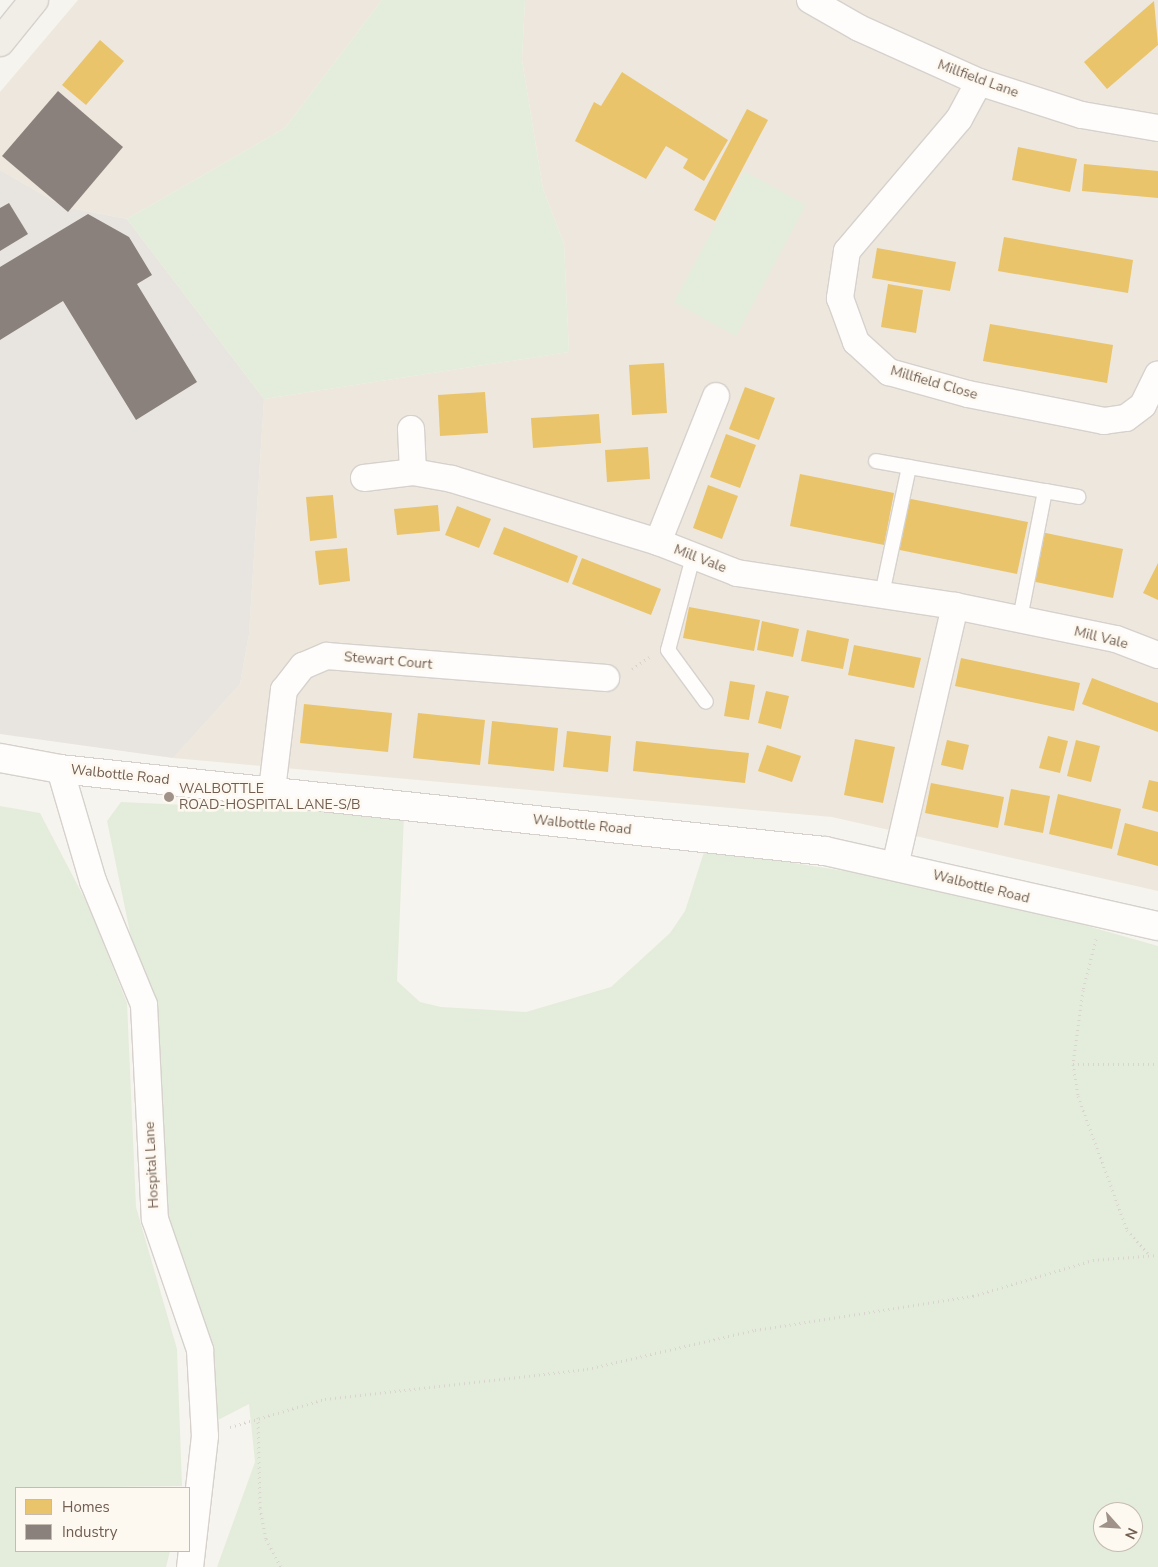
<!DOCTYPE html>
<style>
body{margin:0}
#map{position:relative;width:1158px;height:1567px;overflow:hidden;background:#f6f4ee;font-family:"Nunito Sans",sans-serif}
div>[style]{position:absolute}
[style*='--x']{left:calc(var(--x)*1px);top:calc(var(--y)*1px);width:calc(var(--w)*1px);rotate:calc(var(--a)*1deg)}
.residential>*{inset:0;background:#eee7dd}
.industrial>*{inset:0;background:#e8e4df}
.green>*{inset:0;background:#e4eddb}
.homes>*{inset:0;background:#e9c46a}
.industry>*{inset:0;background:#8a817c}
.path>*{height:3px;margin-top:-1.5px;transform-origin:0;background:repeating-linear-gradient(90deg,#dad4d0 0 1px,transparent 0 5px)}
.roads{filter:drop-shadow(1px 0 #d6d1cc) drop-shadow(-1px 0 #d6d1cc) drop-shadow(0 1px #d6d1cc) drop-shadow(0 -1px #d6d1cc)}
.service>*{height:14px;margin:-7px;padding:0 7px;transform-origin:7px;border-radius:7px;background:#fefdfc}
.minor>*{height:26px;margin:-13px;padding:0 13px;transform-origin:13px;border-radius:13px;background:#fefdfc}
.tertiary>*{height:28px;margin:-14px;padding:0 14px;transform-origin:14px;border-radius:14px;background:#fefdfc}
.primary>*{height:28px;margin:-14px;padding:0 14px;transform-origin:14px;border-radius:14px;background:#f1eee8}
.dots>*{width:14px;height:14px;translate:-50% -50%;box-sizing:border-box;border:2px solid #fdf9f1;border-radius:50%}
span{translate:-50% -50%;white-space:nowrap;text-align:center;line-height:1.15;-webkit-text-stroke:5px #fdf9f1;paint-order:stroke}
.street-label{font-size:14px;color:#725e51}
.poi-label{font-size:14px;color:#725e51}
.left{translate:0 -50%;text-align:left}
.legend{position:absolute;left:15px;top:1487px;width:175px;height:65px;box-sizing:border-box;background:#fdf9f1;border:1px solid #c5bbb1;margin:0;padding:6px 9px;list-style:none;font-size:15px;color:#725e51}
.legend li{display:flex;align-items:center;gap:10px;height:25px}
.legend b{width:25px;border:1px solid #c5bbb1}
.north{position:absolute;left:1093px;top:1502px;width:50px;height:50px;box-sizing:border-box;background:#fdf9f1;border:1px solid #c5bbb1;border-radius:50%;rotate:116deg;font-size:14px;font-weight:700;line-height:20px;text-align:center;color:#725e51}
.north::after{content:'';display:block;margin:auto;width:18px;height:22px;background:#a09288;clip-path:polygon(50% 0,100% 100%,50% 72%,0 100%)}
</style>
<div id="map">
<div class="residential">
<div style="clip-path:polygon(78px 0,382px 0,285px 128px,127px 219px,64px 207px,0 170px,0 92px)"></div>
<div style="clip-path:polygon(525px 0,1158px 0,1158px 891px,832px 817px,173px 758px,240px 684px,249px 634px,264px 399px,569px 352px,564px 244px,543px 189px,522px 60px)"></div>
</div>
<div class="industrial">
<div style="clip-path:polygon(0 170px,64px 207px,127px 219px,264px 399px,249px 634px,240px 684px,173px 758px,0 734px)"></div>
</div>
<div class="green">
<div style="clip-path:polygon(382px 0,525px 0,522px 60px,543px 189px,564px 244px,569px 352px,264px 399px,127px 219px,285px 128px)"></div>
<div style="clip-path:polygon(744px 171px,806px 205px,736px 336px,674px 302px)"></div>
<div style="clip-path:polygon(evenodd,121px 802px,404px 815px,397px 981px,420px 1002px,441px 1007px,526px 1012px,611px 987px,670px 933px,685px 911px,705px 849px,953px 888px,1158px 946px,1158px 1567px,217px 1567px,255px 1462px,249px 1404px,216px 1421px,169px 1223px,154px 1000px,133px 947px,107px 821px,121px 802px,1103px 1512px,1133px 1512px,1133px 1542px,1103px 1542px,1103px 1512px)"></div>
<div style="clip-path:polygon(0 806px,40px 813px,89px 907px,127px 1003px,136px 1207px,177px 1349px,182px 1486px,16px 1488px,16px 1551px,170px 1551px,166px 1567px,0 1567px)"></div>
</div>
<div class="homes">
<div style="clip-path:polygon(1154px 1px,1158px 45px,1107px 89px,1084px 62px)"></div>
<div style="clip-path:polygon(100px 40px,124px 61px,86px 105px,62px 85px)"></div>
<div style="clip-path:polygon(622px 72px,728px 140px,704px 181px,683px 168px,688px 159px,666px 146px,646px 179px,575px 141px,594px 102px,601px 106px)"></div>
<div style="clip-path:polygon(747px 109px,768px 120px,715px 221px,694px 210px)"></div>
<div style="clip-path:polygon(1018px 147px,1077px 159px,1070px 192px,1012px 180px)"></div>
<div style="clip-path:polygon(1084px 164px,1158px 171px,1158px 198px,1082px 191px)"></div>
<div style="clip-path:polygon(1004px 237px,1133px 260px,1128px 293px,998px 271px)"></div>
<div style="clip-path:polygon(877px 248px,956px 262px,950px 291px,872px 278px)"></div>
<div style="clip-path:polygon(888px 284px,923px 290px,916px 333px,881px 327px)"></div>
<div style="clip-path:polygon(990px 324px,1113px 345px,1107px 383px,983px 361px)"></div>
<div style="clip-path:polygon(664px 363px,667px 413px,632px 415px,629px 365px)"></div>
<div style="clip-path:polygon(745px 387px,775px 398px,759px 440px,729px 429px)"></div>
<div style="clip-path:polygon(485px 392px,488px 433px,440px 436px,438px 395px)"></div>
<div style="clip-path:polygon(599px 414px,601px 443px,533px 448px,531px 418px)"></div>
<div style="clip-path:polygon(726px 434px,756px 445px,740px 488px,710px 477px)"></div>
<div style="clip-path:polygon(648px 447px,650px 479px,607px 482px,605px 450px)"></div>
<div style="clip-path:polygon(800px 474px,894px 493px,884px 545px,790px 526px)"></div>
<div style="clip-path:polygon(708px 485px,738px 496px,722px 539px,693px 528px)"></div>
<div style="clip-path:polygon(333px 495px,337px 538px,310px 541px,306px 497px)"></div>
<div style="clip-path:polygon(906px 498px,1028px 522px,1017px 574px,895px 549px)"></div>
<div style="clip-path:polygon(438px 505px,440px 531px,397px 535px,394px 509px)"></div>
<div style="clip-path:polygon(457px 506px,491px 519px,479px 548px,445px 535px)"></div>
<div style="clip-path:polygon(504px 527px,578px 556px,568px 583px,493px 554px)"></div>
<div style="clip-path:polygon(1041px 532px,1123px 549px,1113px 598px,1031px 581px)"></div>
<div style="clip-path:polygon(347px 548px,350px 581px,319px 585px,315px 551px)"></div>
<div style="clip-path:polygon(582px 558px,661px 589px,651px 615px,572px 584px)"></div>
<div style="clip-path:polygon(1158px 563px,1158px 600px,1143px 593px)"></div>
<div style="clip-path:polygon(689px 607px,760px 620px,754px 651px,683px 638px)"></div>
<div style="clip-path:polygon(762px 621px,799px 629px,793px 657px,757px 650px)"></div>
<div style="clip-path:polygon(807px 630px,849px 639px,843px 669px,801px 661px)"></div>
<div style="clip-path:polygon(854px 645px,921px 658px,914px 688px,848px 675px)"></div>
<div style="clip-path:polygon(961px 658px,1080px 683px,1074px 711px,955px 686px)"></div>
<div style="clip-path:polygon(1092px 678px,1158px 703px,1158px 732px,1082px 704px)"></div>
<div style="clip-path:polygon(730px 681px,755px 685px,749px 720px,724px 716px)"></div>
<div style="clip-path:polygon(766px 691px,789px 696px,781px 729px,758px 723px)"></div>
<div style="clip-path:polygon(304px 704px,392px 713px,388px 752px,300px 743px)"></div>
<div style="clip-path:polygon(418px 713px,485px 720px,480px 765px,413px 758px)"></div>
<div style="clip-path:polygon(492px 721px,558px 728px,554px 771px,488px 764px)"></div>
<div style="clip-path:polygon(567px 731px,611px 736px,608px 772px,563px 767px)"></div>
<div style="clip-path:polygon(1048px 736px,1068px 741px,1060px 773px,1039px 768px)"></div>
<div style="clip-path:polygon(855px 739px,895px 747px,883px 803px,844px 795px)"></div>
<div style="clip-path:polygon(947px 740px,969px 745px,963px 770px,941px 765px)"></div>
<div style="clip-path:polygon(1076px 740px,1100px 746px,1091px 782px,1067px 776px)"></div>
<div style="clip-path:polygon(636px 741px,749px 753px,745px 783px,633px 771px)"></div>
<div style="clip-path:polygon(767px 745px,801px 756px,792px 782px,758px 771px)"></div>
<div style="clip-path:polygon(1149px 780px,1158px 782px,1158px 812px,1142px 808px)"></div>
<div style="clip-path:polygon(931px 783px,1004px 797px,998px 828px,925px 813px)"></div>
<div style="clip-path:polygon(1011px 789px,1050px 796px,1043px 833px,1004px 825px)"></div>
<div style="clip-path:polygon(1058px 794px,1121px 809px,1112px 849px,1049px 834px)"></div>
<div style="clip-path:polygon(1125px 823px,1158px 832px,1158px 866px,1117px 855px)"></div>
</div>
<div class="industry">
<div style="clip-path:polygon(58px 91px,123px 147px,68px 212px,2px 156px)"></div>
<div style="clip-path:polygon(9px 203px,28px 234px,0 251px,0 208px)"></div>
<div style="clip-path:polygon(88px 214px,129px 237px,152px 275px,137px 284px,197px 382px,136px 420px,63px 301px,0 340px,0 267px)"></div>
</div>
<div class="path">
<div style="--x:632;--y:669;--w:21;--a:-35"></div>
<div style="--x:1096;--y:939;--w:53;--a:104.3"></div>
<div style="--x:1083;--y:990;--w:75;--a:97.7"></div>
<div style="--x:1073;--y:1064;--w:32;--a:81"></div>
<div style="--x:1078;--y:1096;--w:143;--a:69.9"></div>
<div style="--x:1127;--y:1230;--w:31;--a:48"></div>
<div style="--x:1073;--y:1064;--w:85;--a:0"></div>
<div style="--x:258;--y:1417;--w:91;--a:88.7"></div>
<div style="--x:260;--y:1508;--w:32;--a:79"></div>
<div style="--x:266;--y:1539;--w:32;--a:62"></div>
<div style="--x:230;--y:1427;--w:99;--a:-16.4"></div>
<div style="--x:325;--y:1399;--w:264;--a:-6.5"></div>
<div style="--x:587;--y:1369;--w:172;--a:-13.1"></div>
<div style="--x:755;--y:1330;--w:221;--a:-8.9"></div>
<div style="--x:973;--y:1296;--w:125;--a:-16.7"></div>
<div style="--x:1093;--y:1260;--w:65;--a:-4.4"></div>
</div>
<div class="roads">
<div class="service">
<div style="--x:876;--y:461;--w:172;--a:10.1"></div>
<div style="--x:1045;--y:491;--w:130;--a:101.1"></div>
<div style="--x:1045;--y:491;--w:34;--a:10"></div>
<div style="--x:693;--y:557;--w:96;--a:105"></div>
<div style="--x:668;--y:650;--w:64;--a:53.8"></div>
<div style="--x:882;--y:594;--w:130;--a:-78"></div>
</div>
<div class="minor">
<div style="--x:810;--y:0;--w:56;--a:29.7"></div>
<div style="--x:859;--y:28;--w:132;--a:24.2"></div>
<div style="--x:979;--y:82;--w:108;--a:17.8"></div>
<div style="--x:1082;--y:115;--w:77;--a:9.7"></div>
<div style="--x:979;--y:82;--w:42;--a:118.4"></div>
<div style="--x:959;--y:119;--w:173;--a:130.3"></div>
<div style="--x:847;--y:251;--w:48;--a:98.5"></div>
<div style="--x:840;--y:298;--w:47;--a:70"></div>
<div style="--x:856;--y:342;--w:45;--a:42.3"></div>
<div style="--x:889;--y:372;--w:82;--a:15.6"></div>
<div style="--x:968;--y:394;--w:139;--a:11.2"></div>
<div style="--x:1104;--y:421;--w:22;--a:-8"></div>
<div style="--x:1126;--y:418;--w:21;--a:-37"></div>
<div style="--x:1143;--y:405;--w:34;--a:-64"></div>
<div style="--x:411;--y:429;--w:43;--a:87.3"></div>
<div style="--x:364;--y:478;--w:49;--a:-7"></div>
<div style="--x:413;--y:472;--w:40;--a:10"></div>
<div style="--x:452;--y:479;--w:215;--a:17"></div>
<div style="--x:658;--y:542;--w:85;--a:21.4"></div>
<div style="--x:737;--y:573;--w:220;--a:8.6"></div>
<div style="--x:955;--y:606;--w:164;--a:11.6"></div>
<div style="--x:1116;--y:639;--w:45;--a:20.9"></div>
<div style="--x:658;--y:542;--w:157;--a:-68.3"></div>
<div style="--x:60;--y:769;--w:117;--a:73.6"></div>
<div style="--x:93;--y:881;--w:134;--a:67.6"></div>
<div style="--x:144;--y:1005;--w:214;--a:87.1"></div>
<div style="--x:155;--y:1219;--w:139;--a:71"></div>
<div style="--x:200;--y:1350;--w:86;--a:86.7"></div>
<div style="--x:205;--y:1436;--w:132;--a:96.5"></div>
<div style="--x:272;--y:790;--w:101;--a:-83.2"></div>
<div style="--x:284;--y:690;--w:31;--a:-52"></div>
<div style="--x:303;--y:666;--w:26;--a:-23"></div>
<div style="--x:327;--y:656;--w:280;--a:4.5"></div>
<div style="--x:895;--y:866;--w:267;--a:-77"></div>
</div>
<div class="tertiary">
<div style="--x:0;--y:758;--w:61;--a:10.4"></div>
<div style="--x:60;--y:769;--w:769;--a:6.12"></div>
<div style="--x:825;--y:851;--w:341;--a:12.7"></div>
</div>
<div class="primary">
<div style="--x:0;--y:42;--w:54;--a:-51"></div>
</div>
</div>
<div class="dots">
<div style="left:169px;top:797px;background:#a09288"></div>
</div>
<div class="street-label">
<span style="left:978px;top:79px;rotate:20deg">Millfield Lane</span>
<span style="left:934px;top:383px;rotate:16deg">Millfield Close</span>
<span style="left:700px;top:559px;rotate:21deg">Mill Vale</span>
<span style="left:1101px;top:638px;rotate:14deg">Mill Vale</span>
<span style="left:388px;top:661px;rotate:5deg">Stewart Court</span>
<span style="left:120px;top:775px;rotate:6deg">Walbottle Road</span>
<span style="left:582px;top:825px;rotate:6deg">Walbottle Road</span>
<span style="left:981px;top:887px;rotate:14deg">Walbottle Road</span>
<span style="left:152px;top:1165px;rotate:-93deg">Hospital Lane</span>
</div>
<div class="poi-label">
<span class="left" style="left:179px;top:797px">WALBOTTLE<br>ROAD-HOSPITAL LANE-S/B</span>
</div>
<ul class="legend">
<li><b style="height:14px;background:#e9c46a"></b>Homes</li>
<li><b style="height:14px;background:#8a817c"></b>Industry</li>
</ul>
<div class="north">N</div>
</div>
